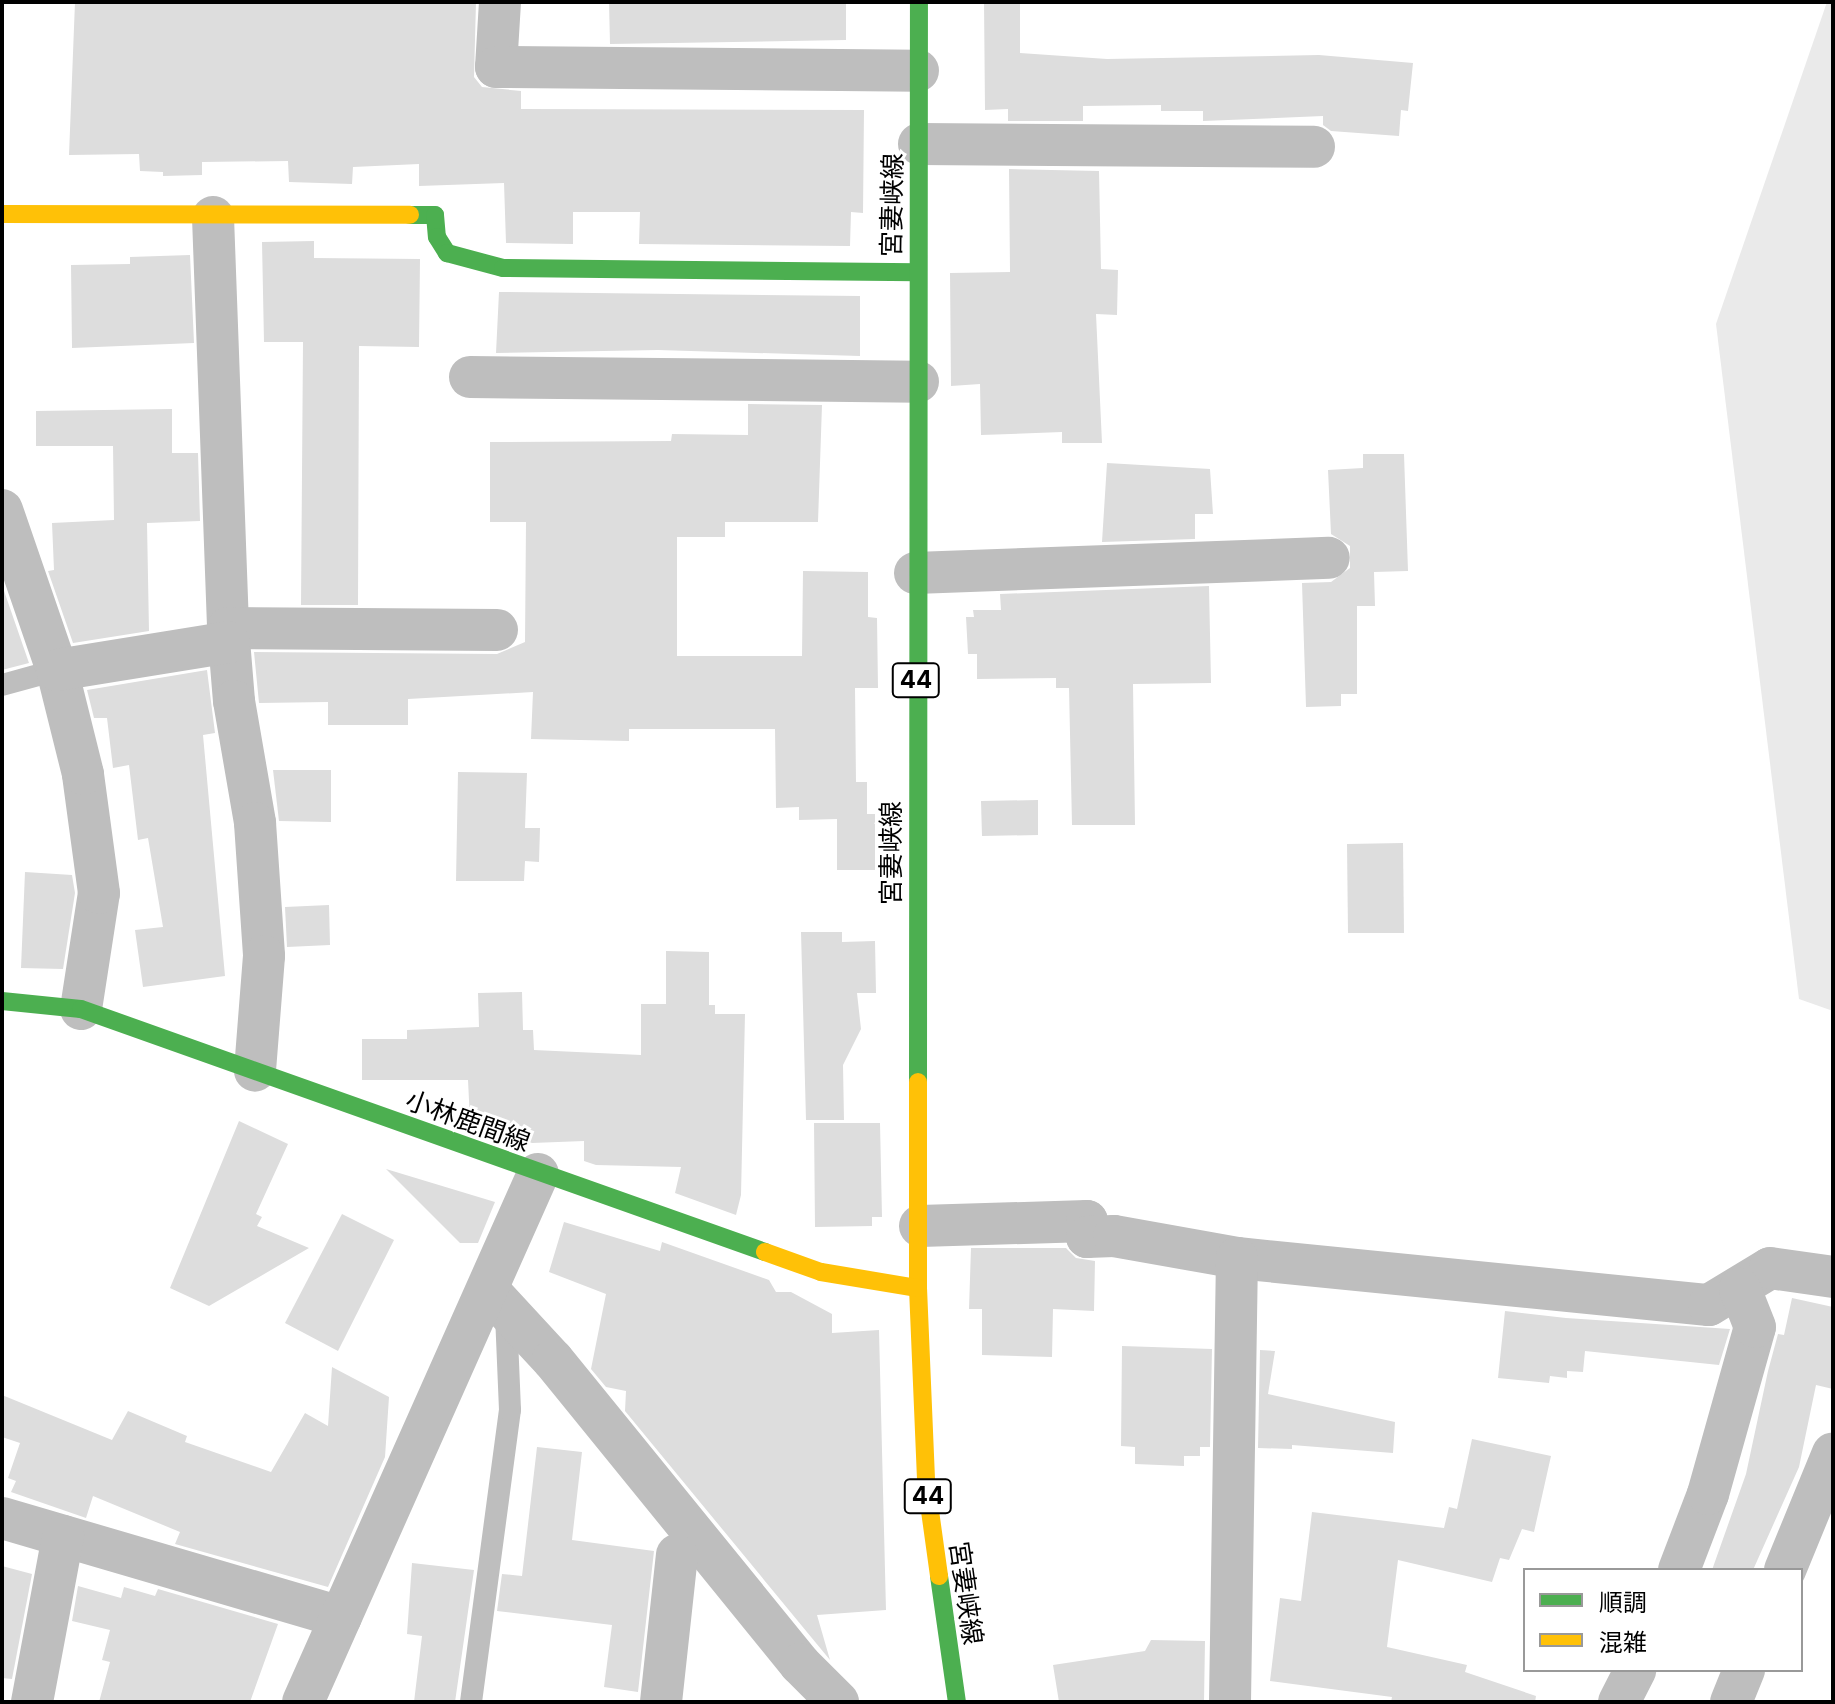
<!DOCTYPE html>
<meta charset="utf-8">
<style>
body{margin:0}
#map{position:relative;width:1835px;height:1704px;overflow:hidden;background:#fff;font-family:Inter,"Noto Sans JP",sans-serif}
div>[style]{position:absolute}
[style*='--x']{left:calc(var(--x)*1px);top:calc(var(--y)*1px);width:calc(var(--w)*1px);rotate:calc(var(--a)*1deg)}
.green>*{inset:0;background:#eaeaea}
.building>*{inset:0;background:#ddd}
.lane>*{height:22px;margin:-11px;padding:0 11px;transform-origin:11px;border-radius:11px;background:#bebebe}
.street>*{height:42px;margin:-21px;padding:0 21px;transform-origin:21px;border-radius:21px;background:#bebebe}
.fast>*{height:18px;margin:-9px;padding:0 9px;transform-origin:9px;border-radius:9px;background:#4caf50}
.slow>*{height:18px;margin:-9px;padding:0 9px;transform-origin:9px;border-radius:9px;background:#ffc107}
span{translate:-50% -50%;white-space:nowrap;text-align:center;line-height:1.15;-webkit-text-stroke:6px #fff;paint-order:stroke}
.shield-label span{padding:2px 6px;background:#fff;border:2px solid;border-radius:6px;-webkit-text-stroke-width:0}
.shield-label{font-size:24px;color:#000;font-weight:700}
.street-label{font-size:26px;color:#000}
.frame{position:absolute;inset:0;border:4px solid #000;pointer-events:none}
.legend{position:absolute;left:1523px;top:1568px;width:280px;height:104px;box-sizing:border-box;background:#fff;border:2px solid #999;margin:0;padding:10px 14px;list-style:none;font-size:24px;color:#000}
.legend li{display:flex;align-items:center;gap:16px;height:40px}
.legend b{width:40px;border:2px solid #999}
</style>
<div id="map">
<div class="green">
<div style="clip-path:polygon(1827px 2px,1833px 2px,1833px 1011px,1799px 999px,1716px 324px)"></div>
</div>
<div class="building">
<div style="clip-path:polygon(75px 2px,476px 2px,474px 77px,482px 87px,521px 91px,521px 109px,864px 110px,863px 213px,851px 212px,850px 246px,639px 244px,640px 212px,573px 212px,573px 244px,506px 243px,504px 183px,419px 186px,419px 164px,353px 167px,352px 184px,289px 182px,288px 161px,202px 162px,202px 175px,163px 176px,163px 172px,140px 171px,139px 154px,69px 155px)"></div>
<div style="clip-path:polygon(609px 2px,846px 2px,846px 40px,610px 44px)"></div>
<div style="clip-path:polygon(984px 2px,1020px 2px,1020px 53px,1107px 59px,1319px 55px,1413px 63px,1408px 111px,1401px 110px,1399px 136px,1331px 131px,1323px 125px,1323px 116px,1203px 121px,1203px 111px,1161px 111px,1161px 105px,1083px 106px,1083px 121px,1008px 121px,1008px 109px,985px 110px)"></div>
<div style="clip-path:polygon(1009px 169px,1099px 171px,1101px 269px,1118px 270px,1117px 315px,1096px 314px,1102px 443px,1062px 443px,1062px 432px,981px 435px,980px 384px,951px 386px,950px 273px,1010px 272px)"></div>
<div style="clip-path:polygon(314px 241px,314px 258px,420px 259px,419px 347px,359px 346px,358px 605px,301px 605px,303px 342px,264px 342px,262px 242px)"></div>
<div style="clip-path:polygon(190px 255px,194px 343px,72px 348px,71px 265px,130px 264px,130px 257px)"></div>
<div style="clip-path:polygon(499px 292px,860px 296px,860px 356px,658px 350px,496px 353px)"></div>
<div style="clip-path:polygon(748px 404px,822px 405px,818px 522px,725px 522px,725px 537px,677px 537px,677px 656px,802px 656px,803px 571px,868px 572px,868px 617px,877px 618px,878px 688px,855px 688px,856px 782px,867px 782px,867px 814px,875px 814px,875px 870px,837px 870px,837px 819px,799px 820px,799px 807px,776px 808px,775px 729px,629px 729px,629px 741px,531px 739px,533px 692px,408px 699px,408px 725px,328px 725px,328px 702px,259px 703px,254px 652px,497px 654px,525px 642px,526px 522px,490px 522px,490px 442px,671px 441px,672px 434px,748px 435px)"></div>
<div style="clip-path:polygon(172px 409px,172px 453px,198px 453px,200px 521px,147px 523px,149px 631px,73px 643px,48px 571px,54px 570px,52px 523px,114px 520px,113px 446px,36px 446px,36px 411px)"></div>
<div style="clip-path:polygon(1363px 454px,1404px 454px,1408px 571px,1374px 572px,1375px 606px,1357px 606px,1357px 694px,1341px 694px,1341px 706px,1306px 707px,1302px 583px,1331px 582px,1350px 568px,1350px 546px,1331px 534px,1328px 470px,1363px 468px)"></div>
<div style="clip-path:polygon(1107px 463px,1210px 469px,1213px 514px,1195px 514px,1195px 539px,1102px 542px)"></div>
<div style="clip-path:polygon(2px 585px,29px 663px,2px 670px)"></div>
<div style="clip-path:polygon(1209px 586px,1211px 683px,1133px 684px,1135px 825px,1072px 825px,1069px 688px,1056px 688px,1056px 678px,977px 679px,977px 654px,968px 654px,966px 617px,974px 617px,973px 610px,1001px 610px,1000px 594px)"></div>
<div style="clip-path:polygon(207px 670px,215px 733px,203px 735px,225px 976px,143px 987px,135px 930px,163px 927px,148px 838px,138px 840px,129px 765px,113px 768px,107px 718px,94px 718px,87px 690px)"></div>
<div style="clip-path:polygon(273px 770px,331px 770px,331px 822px,279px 821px)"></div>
<div style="clip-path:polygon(458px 772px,527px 773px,525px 828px,540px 828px,539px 862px,525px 861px,524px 881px,456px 881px)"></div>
<div style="clip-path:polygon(1038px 800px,1038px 835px,982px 836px,981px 801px)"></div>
<div style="clip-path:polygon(1403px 843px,1404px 933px,1348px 933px,1347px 844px)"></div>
<div style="clip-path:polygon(25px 872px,72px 875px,75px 893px,63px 969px,21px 968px)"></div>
<div style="clip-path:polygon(329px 905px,330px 945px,287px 947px,285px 907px)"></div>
<div style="clip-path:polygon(801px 932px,842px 932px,842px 942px,875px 941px,876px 993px,857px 993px,861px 1029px,843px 1065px,844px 1120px,806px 1120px)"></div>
<div style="clip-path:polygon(666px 951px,709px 952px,709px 1005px,715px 1005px,715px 1014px,745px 1014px,741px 1195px,736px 1215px,675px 1193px,681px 1167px,596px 1165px,584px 1161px,584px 1141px,532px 1143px,470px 1121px,468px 1080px,362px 1080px,362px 1039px,407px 1039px,407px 1030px,479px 1027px,478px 993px,522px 992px,523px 1030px,533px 1030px,534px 1050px,641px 1055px,641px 1004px,666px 1004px)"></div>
<div style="clip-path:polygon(239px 1121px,288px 1144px,256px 1214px,262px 1217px,257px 1226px,309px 1248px,209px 1306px,170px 1288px)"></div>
<div style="clip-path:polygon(814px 1123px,880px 1123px,882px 1217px,872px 1217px,872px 1226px,815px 1227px)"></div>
<div style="clip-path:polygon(386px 1169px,495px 1202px,478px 1243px,460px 1243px)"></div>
<div style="clip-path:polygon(342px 1214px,394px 1240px,338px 1351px,285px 1323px)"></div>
<div style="clip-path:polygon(564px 1222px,660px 1251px,662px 1242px,769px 1280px,776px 1292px,791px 1292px,832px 1314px,832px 1333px,879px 1330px,886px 1610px,817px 1615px,830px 1660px,625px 1411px,626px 1391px,606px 1387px,591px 1369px,606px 1294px,549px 1272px)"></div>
<div style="clip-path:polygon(971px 1248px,1066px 1248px,1076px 1258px,1095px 1261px,1094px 1311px,1053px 1309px,1052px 1357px,982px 1355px,982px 1309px,969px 1309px)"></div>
<div style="clip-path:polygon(1792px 1298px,1833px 1307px,1833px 1389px,1816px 1385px,1799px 1467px,1753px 1570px,1712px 1570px,1746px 1474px,1768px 1371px,1778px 1334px,1784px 1335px)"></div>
<div style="clip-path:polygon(1505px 1311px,1566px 1318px,1730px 1329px,1719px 1365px,1585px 1351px,1583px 1372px,1567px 1371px,1567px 1378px,1550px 1376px,1549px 1383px,1498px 1378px)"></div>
<div style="clip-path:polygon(1122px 1346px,1212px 1349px,1210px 1447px,1200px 1447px,1200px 1456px,1184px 1456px,1184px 1466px,1135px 1464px,1135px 1447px,1121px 1446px)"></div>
<div style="clip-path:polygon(1260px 1350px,1275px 1351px,1268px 1394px,1395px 1422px,1393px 1453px,1292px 1445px,1292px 1449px,1258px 1448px)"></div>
<div style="clip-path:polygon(332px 1367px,389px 1397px,385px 1457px,328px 1587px,175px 1544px,180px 1532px,93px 1496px,86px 1518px,11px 1492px,16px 1481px,8px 1478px,20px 1443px,2px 1437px,2px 1395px,112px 1440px,128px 1411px,187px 1436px,185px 1442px,271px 1472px,305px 1413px,328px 1426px)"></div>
<div style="clip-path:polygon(1472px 1439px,1551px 1456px,1534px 1532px,1522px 1529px,1509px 1560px,1500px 1558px,1492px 1582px,1398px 1560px,1387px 1647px,1467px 1665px,1465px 1672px,1536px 1696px,1535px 1702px,1391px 1702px,1392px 1697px,1270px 1681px,1280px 1598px,1301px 1601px,1312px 1512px,1444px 1528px,1449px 1507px,1457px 1509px)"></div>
<div style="clip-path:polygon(537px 1447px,582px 1452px,572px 1540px,654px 1551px,638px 1692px,604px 1687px,612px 1625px,497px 1611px,502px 1574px,522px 1576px)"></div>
<div style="clip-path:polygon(412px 1563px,474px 1570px,455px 1702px,414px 1702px,422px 1636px,407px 1634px)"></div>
<div style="clip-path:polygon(2px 1566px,32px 1574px,12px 1679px,2px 1678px)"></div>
<div style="clip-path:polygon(78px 1586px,121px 1598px,124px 1587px,155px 1596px,158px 1589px,278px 1624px,250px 1702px,99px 1702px,110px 1662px,102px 1660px,110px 1630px,72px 1621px)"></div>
<div style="clip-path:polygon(1151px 1640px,1205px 1641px,1204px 1702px,1059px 1702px,1053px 1665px,1145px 1651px)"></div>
</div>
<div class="lane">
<div style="--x:2;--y:685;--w:57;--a:-15.3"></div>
<div style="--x:471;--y:1702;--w:295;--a:-82.4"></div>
<div style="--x:510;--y:1410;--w:96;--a:-92.4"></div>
</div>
<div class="street">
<div style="--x:500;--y:2;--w:65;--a:93.5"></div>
<div style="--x:496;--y:67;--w:422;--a:0.5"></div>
<div style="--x:919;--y:144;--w:395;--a:0.4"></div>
<div style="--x:213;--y:217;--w:411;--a:87.9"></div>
<div style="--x:228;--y:628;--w:73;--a:85.3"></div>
<div style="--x:234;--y:701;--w:124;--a:80.2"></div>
<div style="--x:255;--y:823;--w:133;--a:86.1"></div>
<div style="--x:264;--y:956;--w:115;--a:94.5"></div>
<div style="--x:470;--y:377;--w:448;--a:0.6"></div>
<div style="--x:2;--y:510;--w:169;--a:71"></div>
<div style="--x:915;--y:573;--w:414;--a:-2.1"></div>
<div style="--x:228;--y:628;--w:269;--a:0.4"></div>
<div style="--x:81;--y:1009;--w:117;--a:-81.2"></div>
<div style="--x:99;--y:893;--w:120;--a:-97.7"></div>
<div style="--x:83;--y:774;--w:107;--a:-104"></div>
<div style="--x:57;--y:670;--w:174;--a:-9.2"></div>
<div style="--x:920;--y:1226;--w:167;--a:-1.7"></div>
<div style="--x:1087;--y:1221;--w:16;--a:90"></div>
<div style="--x:1087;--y:1237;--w:27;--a:-2"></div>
<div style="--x:1114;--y:1236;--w:125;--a:10.1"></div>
<div style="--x:1237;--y:1258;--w:474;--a:5.7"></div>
<div style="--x:1709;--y:1305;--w:71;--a:-31.2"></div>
<div style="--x:1770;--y:1268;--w:64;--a:8.1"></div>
<div style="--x:489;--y:1291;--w:94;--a:47.2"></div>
<div style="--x:553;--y:1360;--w:392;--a:50.9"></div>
<div style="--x:800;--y:1664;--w:54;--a:45"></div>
<div style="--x:2;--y:1518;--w:353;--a:16.3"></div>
<div style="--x:1679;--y:1570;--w:81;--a:-69.1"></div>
<div style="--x:1708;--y:1494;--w:173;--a:-74.3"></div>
<div style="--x:1755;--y:1327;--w:41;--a:-111.5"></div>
<div style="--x:1785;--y:1570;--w:126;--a:-67.7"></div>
<div style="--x:32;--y:1702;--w:169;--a:-79.4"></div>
<div style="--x:303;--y:1702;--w:578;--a:-66.01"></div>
<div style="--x:661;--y:1702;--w:148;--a:-83.8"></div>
<div style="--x:1230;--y:1702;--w:444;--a:-89.1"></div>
<div style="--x:1619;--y:1702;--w:36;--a:-63"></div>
<div style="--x:1731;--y:1702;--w:35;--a:-68"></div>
</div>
<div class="fast">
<div style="--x:410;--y:215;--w:25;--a:0"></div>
<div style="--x:435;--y:215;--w:22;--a:85"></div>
<div style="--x:437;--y:237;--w:19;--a:58"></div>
<div style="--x:447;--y:253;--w:58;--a:15"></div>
<div style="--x:503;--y:268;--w:414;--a:0.6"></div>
<div style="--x:2;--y:1001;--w:79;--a:5.8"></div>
<div style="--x:81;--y:1009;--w:726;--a:19.56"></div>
<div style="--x:918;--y:1082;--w:1080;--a:-89.95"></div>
<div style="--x:939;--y:1576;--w:127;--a:81.9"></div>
</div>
<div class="slow">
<div style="--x:2;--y:214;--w:408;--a:0.1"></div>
<div style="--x:918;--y:1082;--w:206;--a:90"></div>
<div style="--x:918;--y:1288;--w:194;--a:87.6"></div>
<div style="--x:926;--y:1482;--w:95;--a:82.1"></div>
<div style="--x:765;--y:1252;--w:59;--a:19.7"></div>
<div style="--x:821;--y:1272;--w:98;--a:9.4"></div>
</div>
<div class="shield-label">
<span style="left:916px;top:680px">44</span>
<span style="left:928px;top:1496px">44</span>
</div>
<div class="street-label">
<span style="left:892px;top:205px;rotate:-89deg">宮妻峡線</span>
<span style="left:891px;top:853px;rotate:-90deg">宮妻峡線</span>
<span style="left:468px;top:1121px;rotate:20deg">小林鹿間線</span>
<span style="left:966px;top:1593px;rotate:82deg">宮妻峡線</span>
</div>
<div class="frame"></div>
<ul class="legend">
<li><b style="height:10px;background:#4caf50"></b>順調</li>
<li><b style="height:10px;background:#ffc107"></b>混雑</li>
</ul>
</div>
